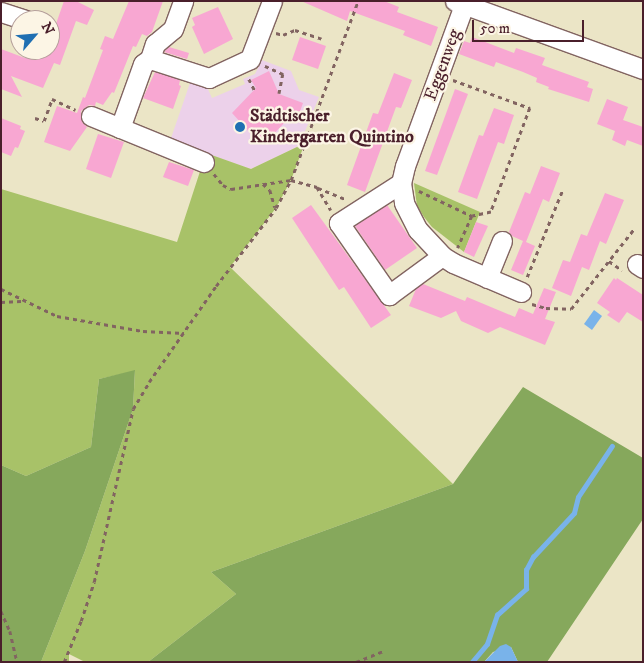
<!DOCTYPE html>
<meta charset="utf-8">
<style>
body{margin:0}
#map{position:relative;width:644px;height:663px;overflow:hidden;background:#ebe5c6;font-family:"IM FELL DW Pica",serif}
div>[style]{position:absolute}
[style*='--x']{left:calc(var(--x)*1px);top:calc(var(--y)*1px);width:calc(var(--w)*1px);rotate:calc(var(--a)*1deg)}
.built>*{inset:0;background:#ecd1ea}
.green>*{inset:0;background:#a8c268}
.forest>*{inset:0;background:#86a85c}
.water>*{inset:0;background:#79b3ea}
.stream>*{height:4.5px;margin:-2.25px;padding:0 2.25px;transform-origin:2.25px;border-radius:2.25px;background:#79b3ea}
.building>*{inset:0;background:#f8a7d2}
.path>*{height:2.5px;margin-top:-1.25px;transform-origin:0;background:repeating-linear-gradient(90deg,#826461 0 4px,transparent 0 8px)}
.roads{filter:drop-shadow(1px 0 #826461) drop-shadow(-1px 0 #826461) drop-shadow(0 1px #826461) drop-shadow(0 -1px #826461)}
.minor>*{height:19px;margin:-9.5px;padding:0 9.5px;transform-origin:9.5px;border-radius:9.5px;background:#fff}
.dots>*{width:14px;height:14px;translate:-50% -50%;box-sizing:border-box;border:2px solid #fcf5e5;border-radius:50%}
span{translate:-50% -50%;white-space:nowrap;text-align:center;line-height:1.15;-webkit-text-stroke:4.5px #fcf5e5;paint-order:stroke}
.street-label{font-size:18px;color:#4a1f2b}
.poi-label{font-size:18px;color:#4a1f2b;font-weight:700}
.left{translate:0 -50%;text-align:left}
.frame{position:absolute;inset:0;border:2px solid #4a1f2b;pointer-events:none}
.north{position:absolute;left:10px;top:10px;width:50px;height:50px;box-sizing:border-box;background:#fcf5e5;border:1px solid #b59f9b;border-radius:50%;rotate:63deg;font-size:14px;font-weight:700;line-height:20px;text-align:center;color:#4a1f2b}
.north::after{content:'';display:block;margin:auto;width:18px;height:22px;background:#1f6fb2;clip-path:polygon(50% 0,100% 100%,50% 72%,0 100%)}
.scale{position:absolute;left:472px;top:20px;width:112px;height:22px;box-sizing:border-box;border:2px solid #4a1f2b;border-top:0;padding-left:6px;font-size:15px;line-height:18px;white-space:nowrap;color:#4a1f2b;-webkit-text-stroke:4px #fcf5e5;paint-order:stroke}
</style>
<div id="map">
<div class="built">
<div style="clip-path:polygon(262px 60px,291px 71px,299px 90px,319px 97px,299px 146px,251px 169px,170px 141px,191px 80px,206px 85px,212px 98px,245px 84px,243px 79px,255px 74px)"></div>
</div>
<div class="green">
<div style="clip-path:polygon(299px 146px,303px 148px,291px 180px,276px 208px,230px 267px,453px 484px,211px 572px,236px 594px,148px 662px,85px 662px,69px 654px,69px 662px,41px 662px,85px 551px,133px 409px,135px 371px,99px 379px,91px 447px,26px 476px,1px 465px,1px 189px,177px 242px,206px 153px,251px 169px)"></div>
<div style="clip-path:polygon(414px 183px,480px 212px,464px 252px,432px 227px,424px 217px,417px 206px)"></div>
</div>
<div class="forest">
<div style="clip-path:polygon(135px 370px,133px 409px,85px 551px,41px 662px,1px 662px,1px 465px,26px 476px,91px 447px,99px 379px)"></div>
<div style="clip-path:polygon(523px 387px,643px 458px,643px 519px,547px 662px,518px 662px,511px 647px,493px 652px,484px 662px,148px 662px,236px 594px,211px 572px,453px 484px)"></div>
</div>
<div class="water">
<div style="clip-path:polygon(594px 310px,602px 316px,592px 330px,584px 324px)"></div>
<div style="clip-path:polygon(506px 644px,511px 647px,518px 662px,484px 662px,500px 646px)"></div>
</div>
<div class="stream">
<div style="--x:472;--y:662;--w:23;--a:-50"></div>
<div style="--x:487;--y:644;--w:31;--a:-71"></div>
<div style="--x:497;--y:615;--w:39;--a:-42"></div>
<div style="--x:526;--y:589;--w:19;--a:-90"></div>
<div style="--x:526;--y:570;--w:15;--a:-62"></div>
<div style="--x:533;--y:557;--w:60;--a:-47"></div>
<div style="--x:574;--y:513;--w:16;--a:-76"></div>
<div style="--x:578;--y:497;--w:61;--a:-56.3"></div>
</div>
<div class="building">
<div style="clip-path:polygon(64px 1px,76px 1px,94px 10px,87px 25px,76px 21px,60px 65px,54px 63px,43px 88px,11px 76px,22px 97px,1px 89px,1px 49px,25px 58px,27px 53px,24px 50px,50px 50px,50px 41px)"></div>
<div style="clip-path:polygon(129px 1px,163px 1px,152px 32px,147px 36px,142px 34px,136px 47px,133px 46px,114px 93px,112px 92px,103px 105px,96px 102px,95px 106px,89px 105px,81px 111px,82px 122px,87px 127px,70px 151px,44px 142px,57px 106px,77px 113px,83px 97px,85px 98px,103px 50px,100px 49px,105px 36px,113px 39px)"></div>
<div style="clip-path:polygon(301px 1px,384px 1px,399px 7px,397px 12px,438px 27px,431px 46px,403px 35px,405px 31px,350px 11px,347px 21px)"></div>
<div style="clip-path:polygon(218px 7px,233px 39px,204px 54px,192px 27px,195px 25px,192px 18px)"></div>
<div style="clip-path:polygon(300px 37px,326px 46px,318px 69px,292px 60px)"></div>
<div style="clip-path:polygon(472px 37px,514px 53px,516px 48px,545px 58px,542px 65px,589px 82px,587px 87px,593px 89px,589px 102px,548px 89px,549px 87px,536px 82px,537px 78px,523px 72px,496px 62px,494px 67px,459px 54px,464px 41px,470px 43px)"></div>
<div style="clip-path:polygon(169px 47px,189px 53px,187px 59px,164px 52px)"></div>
<div style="clip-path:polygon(269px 71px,279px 94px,303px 103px,297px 120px,289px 118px,265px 143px,254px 133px,252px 135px,232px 113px,256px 88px,251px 80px)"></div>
<div style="clip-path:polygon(155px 72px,180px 80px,179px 85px,181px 86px,173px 109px,143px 98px)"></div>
<div style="clip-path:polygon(394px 73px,412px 80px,401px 108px,396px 107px,365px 192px,347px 185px,373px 113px,378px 114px)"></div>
<div style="clip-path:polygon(455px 89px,468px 94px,437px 175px,425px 171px)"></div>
<div style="clip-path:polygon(607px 99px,628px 107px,623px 120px,643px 127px,643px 146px,627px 140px,625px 146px,612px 140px,615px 131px,597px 124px)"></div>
<div style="clip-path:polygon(494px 108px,514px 115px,504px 144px,498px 142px,477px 199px,458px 192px,479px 135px,483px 136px)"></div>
<div style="clip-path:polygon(1px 118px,21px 126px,20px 129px,25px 131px,18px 148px,15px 147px,11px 156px,1px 152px)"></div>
<div style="clip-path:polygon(98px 134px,124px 142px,111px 178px,86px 169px)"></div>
<div style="clip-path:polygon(169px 162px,194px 170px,188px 186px,163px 177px)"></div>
<div style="clip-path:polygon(541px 166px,560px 173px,549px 202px,543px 199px,526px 242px,535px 246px,523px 275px,511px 270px,523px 241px,512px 236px,509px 232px,525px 192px,530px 194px)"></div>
<div style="clip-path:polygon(605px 193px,624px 200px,606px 244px,600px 241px,589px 270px,582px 267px,571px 296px,552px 288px,563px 260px,570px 262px,581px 234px,587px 236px)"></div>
<div style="clip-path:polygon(311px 205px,391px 315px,371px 328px,344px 287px,339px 290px,292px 218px)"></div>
<div style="clip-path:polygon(387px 205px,417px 248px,385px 270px,355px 226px)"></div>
<div style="clip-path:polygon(476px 222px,488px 226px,474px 257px,464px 252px)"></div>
<div style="clip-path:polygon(614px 278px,616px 280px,617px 278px,643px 295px,643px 322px,627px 312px,619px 323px,607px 315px,610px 312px,597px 303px)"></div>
<div style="clip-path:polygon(423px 284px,465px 301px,467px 297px,515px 317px,519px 308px,533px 314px,544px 288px,556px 292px,545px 319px,555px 322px,545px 345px,500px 327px,488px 333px,461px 321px,456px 311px,441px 318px,409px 306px,416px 289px)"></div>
</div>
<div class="path">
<div style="--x:276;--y:33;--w:7;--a:16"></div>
<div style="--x:283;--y:35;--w:13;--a:-23"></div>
<div style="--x:295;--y:30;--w:28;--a:18"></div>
<div style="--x:265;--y:66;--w:20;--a:24"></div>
<div style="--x:283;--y:74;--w:20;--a:101"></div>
<div style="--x:249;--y:79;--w:13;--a:63"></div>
<div style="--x:453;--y:80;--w:82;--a:20"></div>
<div style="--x:530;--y:108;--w:111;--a:110.6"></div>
<div style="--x:491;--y:212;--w:19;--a:168"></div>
<div style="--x:35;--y:118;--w:9;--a:18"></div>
<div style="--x:44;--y:121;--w:23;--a:-70"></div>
<div style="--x:52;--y:99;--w:26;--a:25"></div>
<div style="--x:214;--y:174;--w:14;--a:51"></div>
<div style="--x:223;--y:185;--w:9;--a:27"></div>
<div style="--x:231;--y:189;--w:61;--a:-8.5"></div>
<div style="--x:291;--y:180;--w:27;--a:15"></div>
<div style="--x:317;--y:187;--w:27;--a:59"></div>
<div style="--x:263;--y:184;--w:9;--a:41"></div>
<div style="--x:270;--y:190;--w:18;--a:74"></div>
<div style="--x:318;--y:188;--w:29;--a:22"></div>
<div style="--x:419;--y:191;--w:59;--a:25.3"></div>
<div style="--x:472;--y:216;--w:35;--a:114"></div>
<div style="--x:609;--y:261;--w:16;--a:35"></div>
<div style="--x:527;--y:277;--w:95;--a:-67.8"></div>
<div style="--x:1;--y:289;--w:62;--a:25.7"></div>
<div style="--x:57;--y:316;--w:87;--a:9.9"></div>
<div style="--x:143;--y:331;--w:41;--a:2.8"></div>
<div style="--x:1;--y:302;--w:20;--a:-3"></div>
<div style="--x:532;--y:304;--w:15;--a:16"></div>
<div style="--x:546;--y:308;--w:25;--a:2"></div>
<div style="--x:571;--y:309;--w:102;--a:-51.8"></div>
<div style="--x:1;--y:611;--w:22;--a:66"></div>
<div style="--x:10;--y:631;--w:32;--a:77"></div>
<div style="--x:64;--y:662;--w:44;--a:-67.5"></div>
<div style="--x:81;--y:621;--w:41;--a:-71.6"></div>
<div style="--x:94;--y:582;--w:177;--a:-77.3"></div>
<div style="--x:133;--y:409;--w:31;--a:-59"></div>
<div style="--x:149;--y:382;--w:117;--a:-55.1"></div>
<div style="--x:216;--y:286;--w:98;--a:-52.4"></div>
<div style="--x:276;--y:208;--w:32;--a:-62"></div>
<div style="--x:291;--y:180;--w:191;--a:-69.5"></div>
<div style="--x:356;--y:662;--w:29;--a:-22"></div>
</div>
<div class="roads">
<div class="minor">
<div style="--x:455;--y:1;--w:200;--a:19.9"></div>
<div style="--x:464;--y:5;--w:171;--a:110.1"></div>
<div style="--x:405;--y:166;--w:17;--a:103"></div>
<div style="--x:401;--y:183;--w:20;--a:81"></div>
<div style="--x:404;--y:203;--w:30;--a:63"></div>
<div style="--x:418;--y:230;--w:35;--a:47"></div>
<div style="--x:442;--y:256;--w:13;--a:32"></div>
<div style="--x:453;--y:263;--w:74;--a:23.1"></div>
<div style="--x:1;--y:12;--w:26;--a:18"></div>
<div style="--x:150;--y:59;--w:16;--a:-72"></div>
<div style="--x:155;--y:44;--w:23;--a:-40"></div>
<div style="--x:173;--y:29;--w:30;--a:-70"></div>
<div style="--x:91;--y:116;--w:122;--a:22.2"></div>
<div style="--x:120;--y:128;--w:68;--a:-70.2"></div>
<div style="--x:143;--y:64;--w:9;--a:-36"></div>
<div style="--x:150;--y:59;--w:62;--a:17.9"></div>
<div style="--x:209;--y:78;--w:45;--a:-24.9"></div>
<div style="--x:250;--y:59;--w:62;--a:-69.2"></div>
<div style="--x:401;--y:183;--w:74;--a:147.2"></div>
<div style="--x:339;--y:223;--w:88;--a:55.2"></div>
<div style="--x:389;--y:295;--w:66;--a:-36.3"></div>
<div style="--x:637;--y:264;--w:7;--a:34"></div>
<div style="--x:487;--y:278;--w:40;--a:-68"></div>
</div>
</div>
<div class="dots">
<div style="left:240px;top:127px;background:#1f6fb2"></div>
</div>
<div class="street-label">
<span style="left:443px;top:65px;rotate:-70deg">Eggenweg</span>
</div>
<div class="poi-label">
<span class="left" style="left:250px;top:127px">Städtischer<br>Kindergarten Quintino</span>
</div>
<div class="frame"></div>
<div class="north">N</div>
<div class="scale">50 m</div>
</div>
